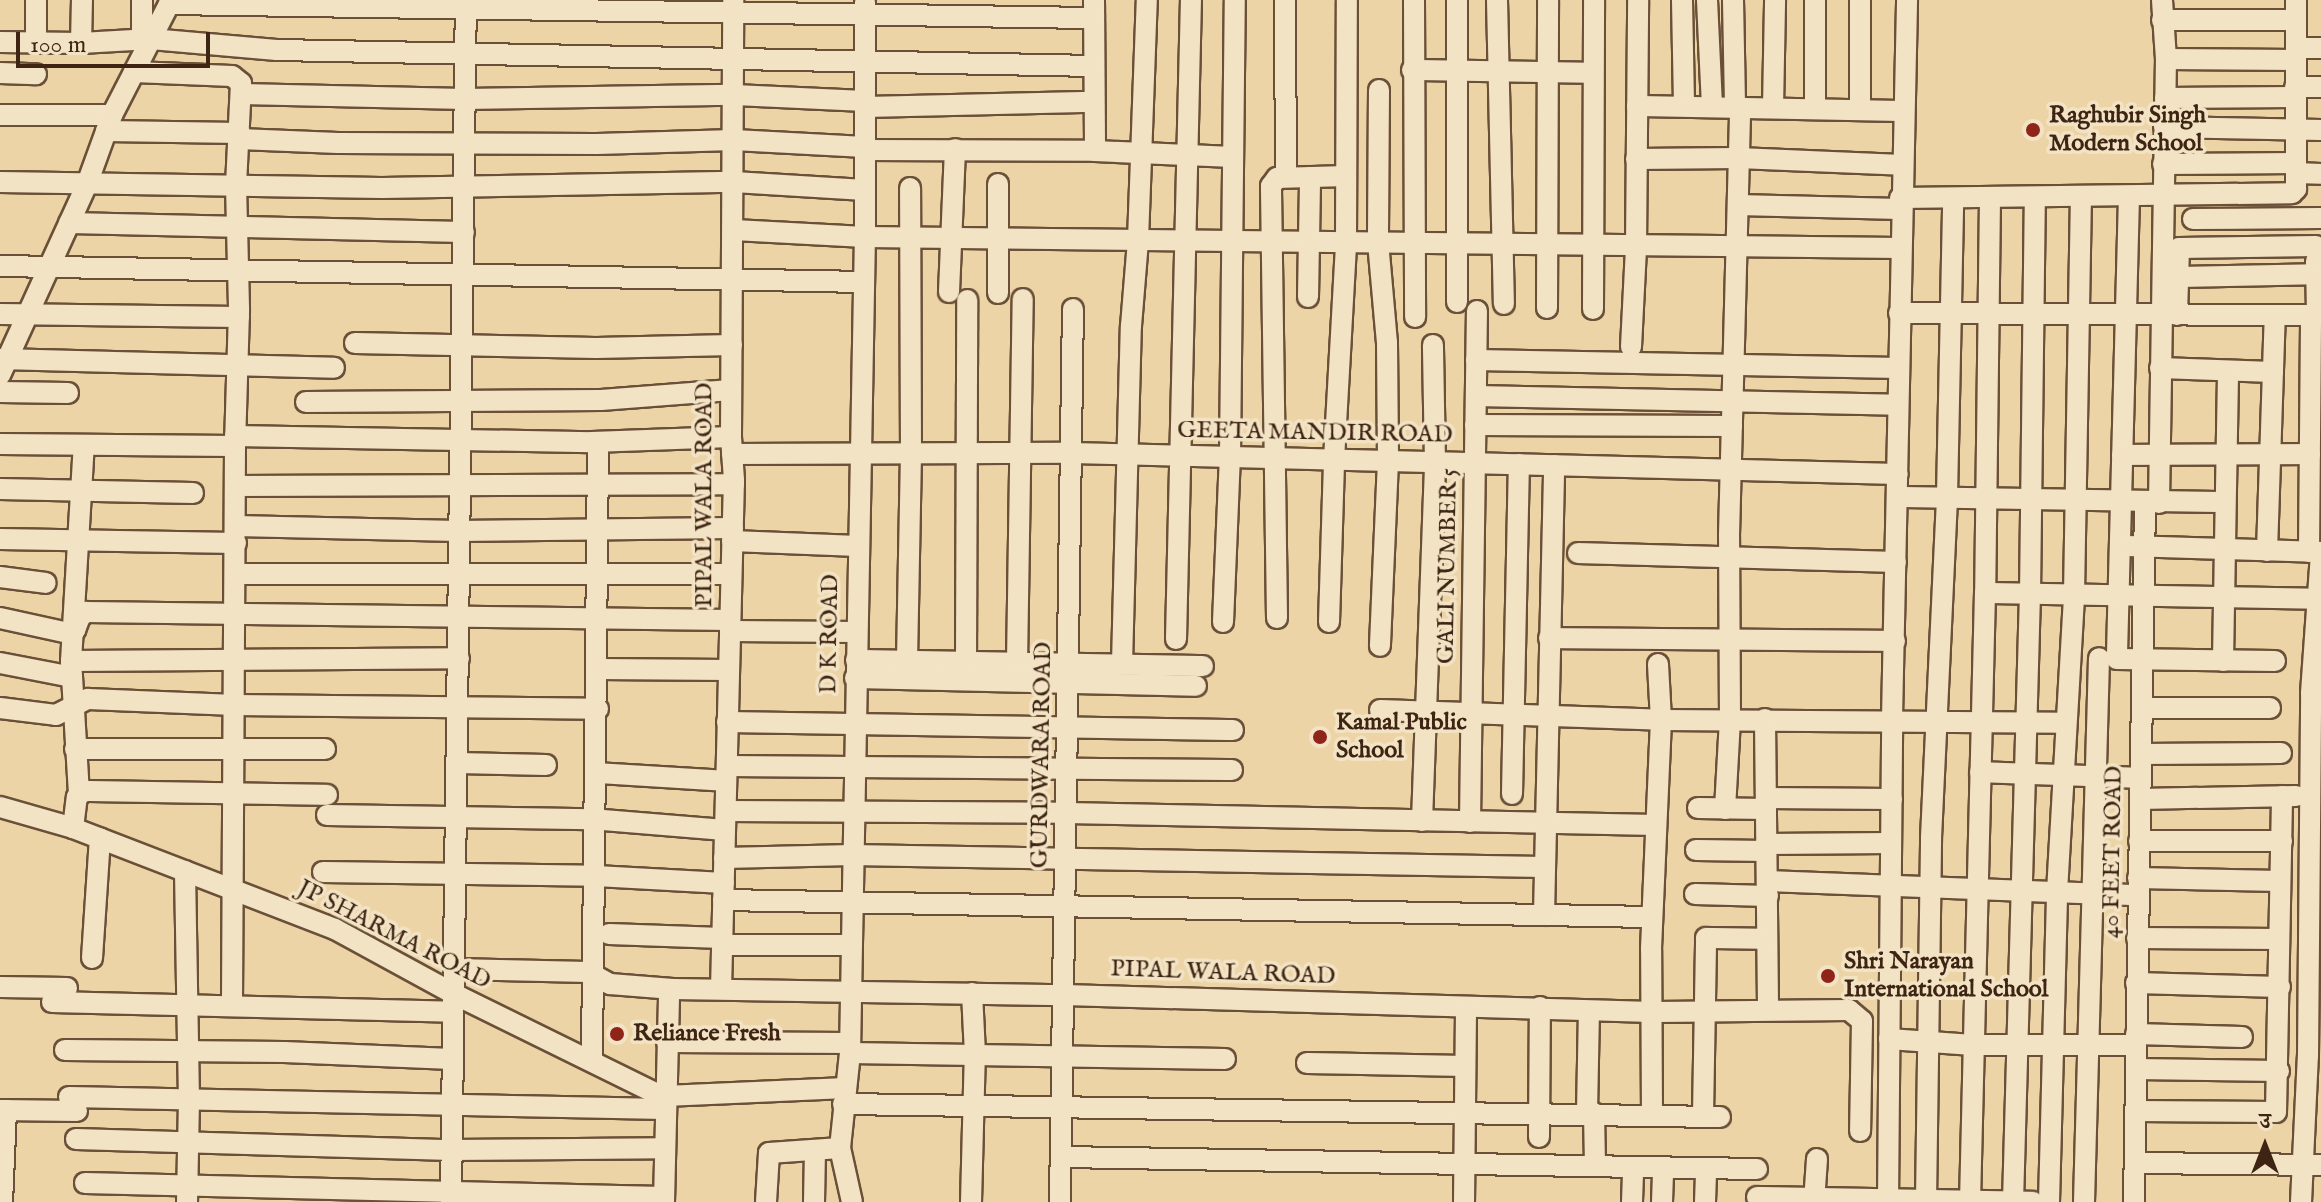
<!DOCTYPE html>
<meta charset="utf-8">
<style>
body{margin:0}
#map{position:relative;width:2321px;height:1202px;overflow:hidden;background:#ecd4a6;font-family:"IM FELL English","Noto Serif Devanagari",serif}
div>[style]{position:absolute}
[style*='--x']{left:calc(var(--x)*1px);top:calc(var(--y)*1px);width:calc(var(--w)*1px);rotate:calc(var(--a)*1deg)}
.roads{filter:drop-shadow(2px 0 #6a5038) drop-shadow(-2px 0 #6a5038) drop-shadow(0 2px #6a5038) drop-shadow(0 -2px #6a5038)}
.minor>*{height:20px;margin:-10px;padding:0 10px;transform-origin:10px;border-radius:10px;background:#f3e3c5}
.dots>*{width:22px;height:22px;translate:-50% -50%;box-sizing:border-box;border:4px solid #f3e3c5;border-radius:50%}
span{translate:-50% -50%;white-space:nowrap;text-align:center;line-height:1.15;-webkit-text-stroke:7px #f3e3c5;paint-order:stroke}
.poi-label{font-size:24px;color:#3e2413;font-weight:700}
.left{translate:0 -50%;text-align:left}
.street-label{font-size:24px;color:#3e2413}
.north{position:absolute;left:2225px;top:1106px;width:80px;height:80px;-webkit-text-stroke:6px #f3e3c5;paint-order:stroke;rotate:0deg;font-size:22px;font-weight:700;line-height:32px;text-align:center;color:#3e2413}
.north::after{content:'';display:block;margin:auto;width:28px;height:36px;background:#3e2413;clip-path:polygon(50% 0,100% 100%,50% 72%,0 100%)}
.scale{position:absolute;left:16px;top:32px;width:194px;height:36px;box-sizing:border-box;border:4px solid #3e2413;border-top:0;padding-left:10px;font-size:24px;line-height:28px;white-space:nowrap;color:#3e2413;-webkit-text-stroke:6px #f3e3c5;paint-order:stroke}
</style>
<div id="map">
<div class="roads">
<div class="minor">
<div style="--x:142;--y:0;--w:40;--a:90"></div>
<div style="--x:1094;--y:0;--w:151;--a:89.6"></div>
<div style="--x:1285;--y:0;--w:177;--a:89.7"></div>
<div style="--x:1414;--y:0;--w:317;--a:89.8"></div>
<div style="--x:1497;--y:0;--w:304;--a:88.7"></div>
<div style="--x:1682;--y:0;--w:106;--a:88.9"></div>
<div style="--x:1707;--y:0;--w:107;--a:87.3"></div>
<div style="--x:1733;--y:0;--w:107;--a:88.9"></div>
<div style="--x:2162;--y:20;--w:134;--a:0"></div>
<div style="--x:0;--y:42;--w:81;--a:0.7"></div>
<div style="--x:81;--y:43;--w:70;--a:-3.3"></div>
<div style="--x:151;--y:39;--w:126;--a:5"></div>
<div style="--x:277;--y:50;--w:817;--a:1.12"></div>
<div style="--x:36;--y:42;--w:42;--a:-90"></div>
<div style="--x:81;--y:43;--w:43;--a:-88.7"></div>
<div style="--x:2296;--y:48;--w:25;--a:0"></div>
<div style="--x:2166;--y:59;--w:130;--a:0.4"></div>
<div style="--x:1412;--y:70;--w:181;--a:0.9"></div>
<div style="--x:134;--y:72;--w:98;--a:2.3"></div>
<div style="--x:232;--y:76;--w:11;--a:38"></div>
<div style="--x:241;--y:83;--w:102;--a:92.8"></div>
<div style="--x:236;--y:185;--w:126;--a:88.6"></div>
<div style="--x:239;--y:311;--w:135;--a:91.7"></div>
<div style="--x:235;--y:446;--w:558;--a:90.31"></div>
<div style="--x:0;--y:73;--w:36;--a:2"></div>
<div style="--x:2295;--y:87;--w:26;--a:0"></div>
<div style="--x:1379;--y:90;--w:152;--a:90.4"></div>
<div style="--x:1378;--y:242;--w:101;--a:84.9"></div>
<div style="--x:1387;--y:343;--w:118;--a:89.5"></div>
<div style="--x:1388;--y:461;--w:185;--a:92.5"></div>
<div style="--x:241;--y:94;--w:224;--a:1.3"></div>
<div style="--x:465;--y:99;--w:268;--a:-0.9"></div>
<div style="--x:733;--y:95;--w:132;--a:2.6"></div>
<div style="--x:2165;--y:98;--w:130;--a:-0.4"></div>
<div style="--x:1637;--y:106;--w:267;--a:1.1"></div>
<div style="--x:865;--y:107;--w:229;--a:-1.3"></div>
<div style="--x:1773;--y:108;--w:108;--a:-88.9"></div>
<div style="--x:1815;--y:109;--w:109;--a:-90"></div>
<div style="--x:1860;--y:109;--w:109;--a:-90"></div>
<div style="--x:0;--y:115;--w:112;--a:0"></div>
<div style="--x:2164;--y:127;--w:157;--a:1.1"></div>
<div style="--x:106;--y:131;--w:134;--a:0.9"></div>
<div style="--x:239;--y:139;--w:99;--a:2.3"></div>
<div style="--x:338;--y:143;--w:258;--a:0.2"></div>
<div style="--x:596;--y:144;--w:138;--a:-1.7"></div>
<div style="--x:734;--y:140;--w:131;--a:3.1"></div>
<div style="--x:865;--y:150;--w:230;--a:0.2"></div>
<div style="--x:1095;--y:151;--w:138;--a:2.5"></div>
<div style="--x:1636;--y:159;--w:102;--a:-0.6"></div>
<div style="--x:1738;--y:158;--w:164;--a:2.4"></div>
<div style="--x:2163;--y:164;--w:133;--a:-0.4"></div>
<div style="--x:2296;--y:173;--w:25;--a:2"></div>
<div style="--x:0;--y:182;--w:382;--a:0.9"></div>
<div style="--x:382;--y:188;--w:352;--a:-1"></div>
<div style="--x:734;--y:182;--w:131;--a:3.5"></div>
<div style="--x:998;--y:184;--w:109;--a:90"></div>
<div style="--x:2129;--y:196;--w:463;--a:91.5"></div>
<div style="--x:2117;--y:659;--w:158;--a:0.7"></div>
<div style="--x:1900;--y:198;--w:392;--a:-0.7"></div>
<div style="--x:2292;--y:193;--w:6;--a:-45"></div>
<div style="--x:2296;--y:189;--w:189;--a:-90"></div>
<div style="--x:1990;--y:198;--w:395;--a:90.7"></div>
<div style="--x:1985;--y:593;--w:336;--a:1"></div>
<div style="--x:1738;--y:205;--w:162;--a:1.4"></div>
<div style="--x:2193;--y:219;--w:128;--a:-0.4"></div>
<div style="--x:69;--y:223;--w:395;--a:1.3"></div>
<div style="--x:734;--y:230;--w:131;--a:3.1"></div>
<div style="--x:865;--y:237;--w:1035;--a:0.61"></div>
<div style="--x:2316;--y:261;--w:54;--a:88.9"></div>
<div style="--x:0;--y:266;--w:864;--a:1.06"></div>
<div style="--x:2177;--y:277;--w:139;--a:-1.2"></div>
<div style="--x:949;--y:292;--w:143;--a:-87.6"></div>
<div style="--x:1308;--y:297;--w:120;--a:-89"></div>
<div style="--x:1457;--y:302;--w:302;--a:-90"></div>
<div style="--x:1547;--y:308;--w:308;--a:-89.8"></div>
<div style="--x:1593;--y:309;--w:309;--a:-89.8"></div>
<div style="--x:1899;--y:313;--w:422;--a:0.3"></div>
<div style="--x:0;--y:314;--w:239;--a:0.7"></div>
<div style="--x:2177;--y:315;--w:67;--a:-88.3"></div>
<div style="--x:2179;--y:248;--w:137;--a:-0.8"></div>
<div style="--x:355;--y:343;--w:241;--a:1.2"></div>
<div style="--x:596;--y:348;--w:136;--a:-1.3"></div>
<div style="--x:1631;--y:347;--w:100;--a:-87.1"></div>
<div style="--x:1636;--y:247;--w:247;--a:-89.5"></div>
<div style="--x:0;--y:359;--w:334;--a:1.5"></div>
<div style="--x:1476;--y:360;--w:423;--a:1.1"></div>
<div style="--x:2160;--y:368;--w:113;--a:2"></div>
<div style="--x:0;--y:375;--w:210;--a:-65.5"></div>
<div style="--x:87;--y:184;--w:73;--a:-70.1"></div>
<div style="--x:112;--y:115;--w:125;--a:-62.8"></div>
<div style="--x:169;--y:4;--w:925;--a:0.87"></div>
<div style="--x:0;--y:392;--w:68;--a:0.8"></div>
<div style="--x:1476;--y:396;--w:422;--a:1.2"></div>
<div style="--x:306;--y:402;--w:295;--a:-0.4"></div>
<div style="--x:601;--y:400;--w:130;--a:-4.4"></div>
<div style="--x:1475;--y:425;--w:257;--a:0.2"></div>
<div style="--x:235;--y:436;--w:357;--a:1"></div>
<div style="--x:592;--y:442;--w:139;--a:-2.1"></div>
<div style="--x:0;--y:444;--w:235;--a:0.5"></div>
<div style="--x:732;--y:454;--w:340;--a:-0.2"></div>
<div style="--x:1072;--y:453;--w:826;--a:1.46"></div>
<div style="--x:2122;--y:455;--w:188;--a:-0.3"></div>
<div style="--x:235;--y:486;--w:499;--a:-0.2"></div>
<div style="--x:0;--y:489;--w:193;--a:1.2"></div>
<div style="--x:1897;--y:497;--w:327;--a:0.9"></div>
<div style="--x:2159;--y:503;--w:444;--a:-89.1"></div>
<div style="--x:2166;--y:59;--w:59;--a:-93.9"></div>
<div style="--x:236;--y:526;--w:222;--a:1.3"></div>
<div style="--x:458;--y:531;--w:275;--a:-0.6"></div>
<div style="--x:0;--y:539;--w:236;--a:1"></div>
<div style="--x:732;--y:541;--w:126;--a:2.3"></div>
<div style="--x:2129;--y:546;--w:192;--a:1.8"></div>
<div style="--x:2267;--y:551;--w:236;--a:-88.1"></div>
<div style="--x:2309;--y:552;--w:237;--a:-89.5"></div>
<div style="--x:1578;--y:553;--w:318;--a:1.6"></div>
<div style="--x:236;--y:574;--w:495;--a:0"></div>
<div style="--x:0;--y:577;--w:46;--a:7.4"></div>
<div style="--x:0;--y:618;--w:70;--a:12.4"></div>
<div style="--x:68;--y:633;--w:8;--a:-23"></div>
<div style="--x:75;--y:630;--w:14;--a:-69"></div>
<div style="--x:80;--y:617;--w:8;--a:-40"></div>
<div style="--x:86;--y:612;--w:644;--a:0.71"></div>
<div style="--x:1277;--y:618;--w:432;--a:-90.8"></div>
<div style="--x:1271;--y:186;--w:10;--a:-53"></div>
<div style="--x:1277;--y:178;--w:69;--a:-1.7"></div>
<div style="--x:1223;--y:622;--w:165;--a:-87.6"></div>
<div style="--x:1230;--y:457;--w:457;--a:-89.4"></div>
<div style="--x:1329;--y:622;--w:162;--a:-88.2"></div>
<div style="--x:1334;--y:460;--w:217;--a:-86.8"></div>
<div style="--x:1346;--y:243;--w:243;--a:-89.8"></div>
<div style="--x:730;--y:631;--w:126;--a:0.5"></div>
<div style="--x:1549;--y:638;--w:346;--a:0.5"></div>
<div style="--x:1176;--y:639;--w:639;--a:-88.66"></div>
<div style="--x:856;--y:660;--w:347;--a:1"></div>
<div style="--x:71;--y:661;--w:388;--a:-0.4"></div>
<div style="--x:907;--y:661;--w:207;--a:-88.9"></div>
<div style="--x:911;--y:454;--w:266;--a:-90.2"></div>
<div style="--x:2223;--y:661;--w:290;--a:-89"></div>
<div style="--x:966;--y:662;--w:362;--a:-89.8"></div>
<div style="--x:0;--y:663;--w:73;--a:11"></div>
<div style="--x:1017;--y:663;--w:364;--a:-89.1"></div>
<div style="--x:1122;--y:664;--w:338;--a:-88.5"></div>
<div style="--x:1131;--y:326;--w:86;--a:-85.3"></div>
<div style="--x:1138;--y:240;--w:240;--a:-87.9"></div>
<div style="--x:598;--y:669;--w:131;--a:0.4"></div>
<div style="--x:855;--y:678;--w:341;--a:1.3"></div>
<div style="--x:0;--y:708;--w:56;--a:7.1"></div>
<div style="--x:56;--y:715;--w:36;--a:-27"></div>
<div style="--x:88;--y:699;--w:147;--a:2.3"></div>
<div style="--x:235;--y:705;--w:363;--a:0.6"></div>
<div style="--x:2142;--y:708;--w:128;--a:0"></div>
<div style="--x:1380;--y:710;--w:281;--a:2"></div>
<div style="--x:1661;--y:720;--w:404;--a:0.4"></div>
<div style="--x:1765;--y:719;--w:291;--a:89.4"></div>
<div style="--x:727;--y:722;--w:506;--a:0.91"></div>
<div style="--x:75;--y:749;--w:250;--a:0"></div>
<div style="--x:2141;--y:754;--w:140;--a:-0.4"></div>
<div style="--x:458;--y:763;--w:88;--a:1.3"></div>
<div style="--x:727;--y:766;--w:505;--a:0.45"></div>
<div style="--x:1980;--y:772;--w:160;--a:2.1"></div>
<div style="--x:597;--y:773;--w:129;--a:3.5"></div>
<div style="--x:79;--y:794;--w:133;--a:-93.4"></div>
<div style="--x:71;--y:661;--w:216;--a:-86.6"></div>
<div style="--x:1512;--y:794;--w:330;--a:-88.8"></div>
<div style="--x:1766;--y:798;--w:126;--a:0.5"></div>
<div style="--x:2140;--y:799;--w:156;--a:-1.1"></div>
<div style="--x:0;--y:807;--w:76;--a:16"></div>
<div style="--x:73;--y:828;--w:281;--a:21.1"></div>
<div style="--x:335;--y:929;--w:136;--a:28.6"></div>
<div style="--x:454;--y:994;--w:235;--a:26.2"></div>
<div style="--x:1698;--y:808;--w:68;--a:0.8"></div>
<div style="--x:1725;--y:809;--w:90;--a:-86.8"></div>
<div style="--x:1730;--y:719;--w:184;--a:-90.3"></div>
<div style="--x:1729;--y:535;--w:428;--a:-88.5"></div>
<div style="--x:726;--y:811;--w:341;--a:0.3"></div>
<div style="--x:1067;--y:813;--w:589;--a:1.17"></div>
<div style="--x:327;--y:815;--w:264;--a:0.9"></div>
<div style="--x:591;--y:819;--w:134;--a:4.7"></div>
<div style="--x:1422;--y:821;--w:358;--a:-87.9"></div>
<div style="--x:1435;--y:463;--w:118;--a:-91"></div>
<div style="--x:1470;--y:822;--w:511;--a:-89.22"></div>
<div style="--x:73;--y:828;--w:31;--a:-83"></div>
<div style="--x:77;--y:797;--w:9;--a:-41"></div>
<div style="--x:84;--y:791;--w:243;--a:0.9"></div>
<div style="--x:2139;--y:841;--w:143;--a:0"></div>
<div style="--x:1766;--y:844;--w:125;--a:-0.5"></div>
<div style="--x:1696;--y:850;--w:70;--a:0.8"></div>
<div style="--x:724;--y:858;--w:128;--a:-1.3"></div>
<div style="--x:852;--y:855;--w:692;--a:0.99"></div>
<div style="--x:185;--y:871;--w:228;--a:89"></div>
<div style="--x:189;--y:1099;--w:103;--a:91.1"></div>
<div style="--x:323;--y:872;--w:273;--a:0.8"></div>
<div style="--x:596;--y:876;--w:128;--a:3.1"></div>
<div style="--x:2138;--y:878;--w:142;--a:1.2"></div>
<div style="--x:1767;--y:881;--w:371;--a:2.2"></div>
<div style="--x:1695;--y:894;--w:73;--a:1.6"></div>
<div style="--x:723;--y:900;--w:929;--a:1.05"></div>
<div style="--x:1544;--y:915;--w:450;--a:-88.7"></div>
<div style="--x:609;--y:934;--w:113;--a:2"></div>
<div style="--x:2137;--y:938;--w:142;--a:0.4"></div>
<div style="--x:722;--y:945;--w:129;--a:0"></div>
<div style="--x:92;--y:958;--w:120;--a:-86.2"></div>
<div style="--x:454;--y:969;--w:134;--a:1.3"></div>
<div style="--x:588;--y:972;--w:25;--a:29"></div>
<div style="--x:610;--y:984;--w:63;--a:4.5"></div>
<div style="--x:2136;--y:983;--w:144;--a:1.6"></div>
<div style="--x:0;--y:987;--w:67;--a:0.9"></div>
<div style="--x:721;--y:989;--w:509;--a:-88.54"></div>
<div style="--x:734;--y:480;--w:43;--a:-94"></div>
<div style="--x:731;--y:437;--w:437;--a:-89.7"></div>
<div style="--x:52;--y:1002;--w:401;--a:1.4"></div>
<div style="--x:2136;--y:1034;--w:106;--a:1.6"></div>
<div style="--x:1889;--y:1039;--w:84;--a:4.1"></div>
<div style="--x:1973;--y:1045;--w:163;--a:0"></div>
<div style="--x:667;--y:1042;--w:183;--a:0.3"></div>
<div style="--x:65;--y:1050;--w:219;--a:0.5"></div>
<div style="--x:284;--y:1052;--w:168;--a:2.4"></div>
<div style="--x:850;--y:1053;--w:375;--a:0.9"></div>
<div style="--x:592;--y:1061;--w:619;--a:-89.44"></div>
<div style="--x:1307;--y:1063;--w:158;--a:1.1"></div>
<div style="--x:2136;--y:1069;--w:143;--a:0.8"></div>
<div style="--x:665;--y:1096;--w:181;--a:-2.5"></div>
<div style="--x:69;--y:1097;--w:596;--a:1.15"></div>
<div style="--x:843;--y:1104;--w:877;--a:0.85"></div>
<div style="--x:0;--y:1110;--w:77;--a:0.7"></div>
<div style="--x:2135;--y:1111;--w:141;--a:0.4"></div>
<div style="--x:2276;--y:1112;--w:316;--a:-88.9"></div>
<div style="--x:1587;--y:1113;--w:102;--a:-88.9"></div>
<div style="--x:1594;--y:1113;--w:53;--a:88.9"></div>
<div style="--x:1652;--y:1115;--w:166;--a:-90.3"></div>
<div style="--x:1651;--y:949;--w:229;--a:-87.5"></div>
<div style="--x:1661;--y:720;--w:56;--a:-93.1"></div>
<div style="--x:1703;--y:1116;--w:178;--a:-89"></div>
<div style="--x:1706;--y:938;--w:61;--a:0.9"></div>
<div style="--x:1539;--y:1137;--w:130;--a:-89.6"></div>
<div style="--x:76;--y:1139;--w:375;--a:1.7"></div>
<div style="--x:451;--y:1150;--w:213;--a:-0.5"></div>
<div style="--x:840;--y:1148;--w:55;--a:77.5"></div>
<div style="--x:1062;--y:1157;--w:695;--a:0.99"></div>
<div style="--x:2135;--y:1163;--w:186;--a:0.6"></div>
<div style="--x:85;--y:1183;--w:579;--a:1.39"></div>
<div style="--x:1757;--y:1197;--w:276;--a:1"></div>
<div style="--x:2;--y:1202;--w:92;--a:-87.5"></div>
<div style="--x:451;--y:1202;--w:1202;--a:-89.29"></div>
<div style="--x:664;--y:1202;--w:208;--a:-88.6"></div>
<div style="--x:669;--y:994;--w:6;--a:-51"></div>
<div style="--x:673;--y:989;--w:392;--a:0.9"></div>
<div style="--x:1065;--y:995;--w:587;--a:1.66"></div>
<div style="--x:1652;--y:1012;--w:197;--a:-0.6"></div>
<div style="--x:1849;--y:1010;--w:17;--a:40"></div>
<div style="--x:1862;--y:1021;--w:110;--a:91"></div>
<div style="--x:766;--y:1202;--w:49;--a:-86.5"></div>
<div style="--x:769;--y:1153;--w:71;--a:-4"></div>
<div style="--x:840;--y:1148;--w:96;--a:-84"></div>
<div style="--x:850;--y:1053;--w:816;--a:-88.95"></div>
<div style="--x:865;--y:237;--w:235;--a:-90"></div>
<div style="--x:814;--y:1202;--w:52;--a:-88.9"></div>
<div style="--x:971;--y:1202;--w:148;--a:-88.5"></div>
<div style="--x:975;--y:1054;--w:61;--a:-92.8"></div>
<div style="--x:1060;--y:1202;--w:893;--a:-89.17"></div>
<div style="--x:1464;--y:1202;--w:195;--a:-89.4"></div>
<div style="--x:1632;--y:1202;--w:35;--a:-88"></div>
<div style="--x:1662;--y:1202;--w:34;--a:-88"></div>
<div style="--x:1705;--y:1202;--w:34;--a:-88"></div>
<div style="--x:1814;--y:1202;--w:43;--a:-86"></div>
<div style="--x:1888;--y:1202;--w:483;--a:-89.5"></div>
<div style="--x:1892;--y:719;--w:719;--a:-88.8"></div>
<div style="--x:1926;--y:1202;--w:364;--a:-89.2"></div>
<div style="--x:1931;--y:838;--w:342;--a:-87.3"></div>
<div style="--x:1947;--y:496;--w:298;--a:-88.8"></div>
<div style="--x:1970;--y:1202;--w:609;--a:-88.59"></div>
<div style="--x:2013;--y:1202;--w:607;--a:-88.4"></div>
<div style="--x:2030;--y:595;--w:398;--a:-89.3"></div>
<div style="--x:2049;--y:1202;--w:310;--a:-88.5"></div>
<div style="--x:2057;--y:892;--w:297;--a:-86.7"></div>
<div style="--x:2074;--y:595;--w:398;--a:-89"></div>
<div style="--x:2084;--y:1202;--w:544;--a:-88.42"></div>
<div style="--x:2134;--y:1202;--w:699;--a:-89.1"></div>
<div style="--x:2301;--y:1202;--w:146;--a:-87.3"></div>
<div style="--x:2308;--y:1056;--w:363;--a:-89.5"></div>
<div style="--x:2311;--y:693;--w:140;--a:-85.9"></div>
</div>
</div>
<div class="dots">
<div style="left:2033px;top:130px;background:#8f2418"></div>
<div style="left:1320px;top:737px;background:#8f2418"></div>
<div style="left:1828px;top:976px;background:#8f2418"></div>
<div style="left:617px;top:1034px;background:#8f2418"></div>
</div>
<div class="poi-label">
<span class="left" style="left:2049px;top:130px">Raghubir Singh<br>Modern School</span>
<span class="left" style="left:1336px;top:737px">Kamal Public<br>School</span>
<span class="left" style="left:1844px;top:976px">Shri Narayan<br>International School</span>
<span class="left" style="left:633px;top:1034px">Reliance Fresh</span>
</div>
<div class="street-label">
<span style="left:1315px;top:433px;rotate:1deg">GEETA MANDIR ROAD</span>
<span style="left:705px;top:495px;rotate:-90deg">PIPAL WALA ROAD</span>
<span style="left:1448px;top:566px;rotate:-89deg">GALI NUMBER 5</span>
<span style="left:830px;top:634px;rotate:-89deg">D K ROAD</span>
<span style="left:1042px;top:755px;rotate:-89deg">GURDWARA ROAD</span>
<span style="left:2113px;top:852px;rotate:-89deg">40 FEET ROAD</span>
<span style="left:394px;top:935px;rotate:27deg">JP SHARMA ROAD</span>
<span style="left:1223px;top:973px;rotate:2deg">PIPAL WALA ROAD</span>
</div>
<div class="north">उ</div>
<div class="scale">100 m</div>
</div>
